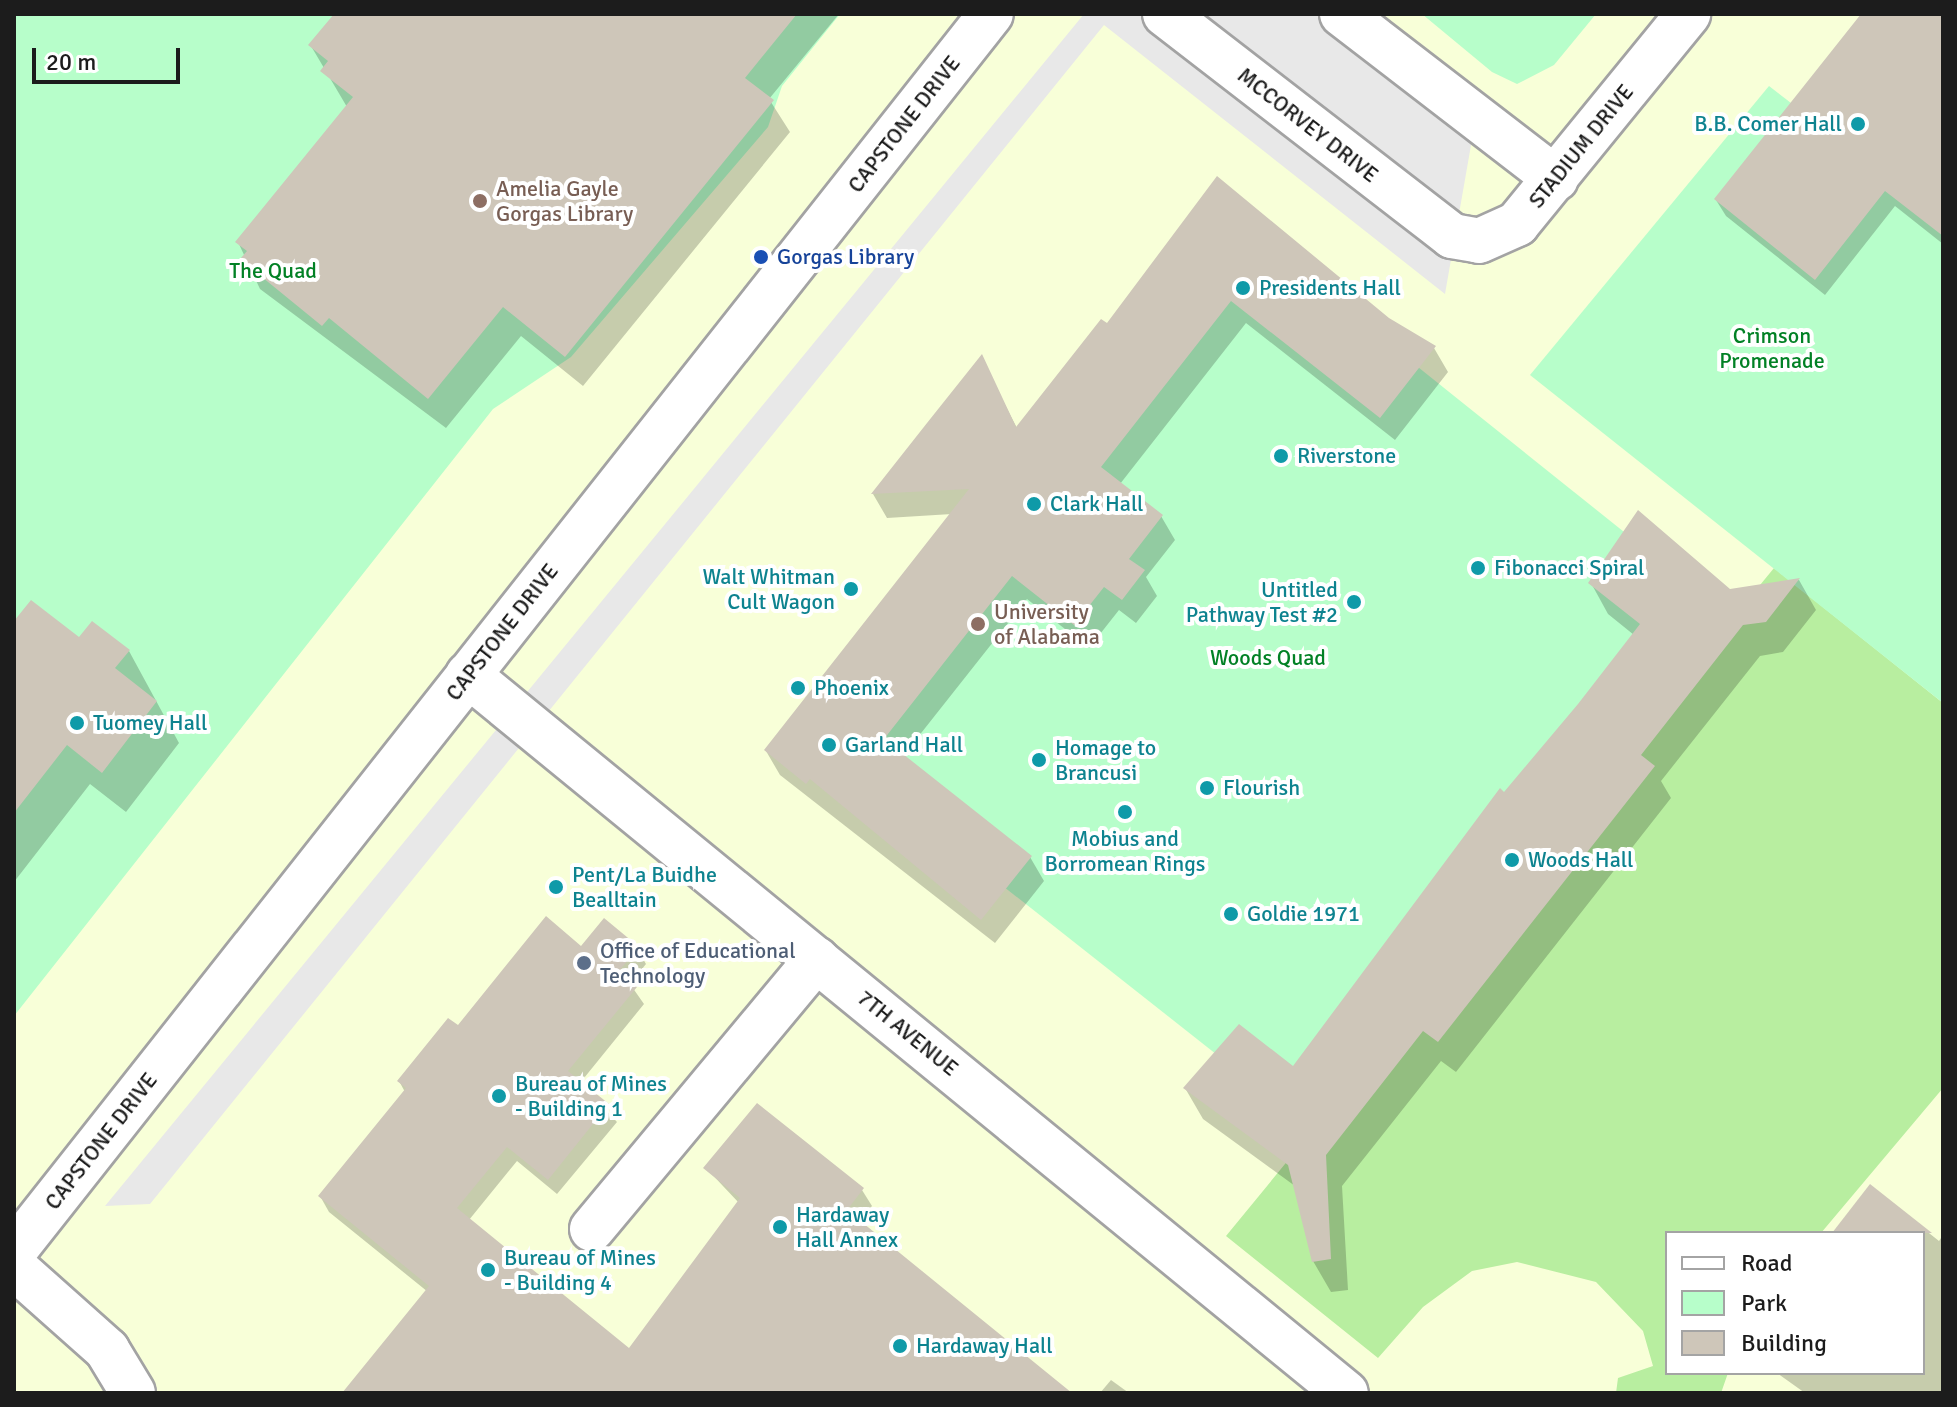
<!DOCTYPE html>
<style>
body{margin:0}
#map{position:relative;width:1957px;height:1407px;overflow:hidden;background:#eeece0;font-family:Signika,sans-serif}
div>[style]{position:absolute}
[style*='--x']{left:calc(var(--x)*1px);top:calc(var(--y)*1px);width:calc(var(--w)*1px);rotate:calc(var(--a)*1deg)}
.education>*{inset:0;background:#f8ffd8}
.grass>*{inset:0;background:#b8eea0}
.park>*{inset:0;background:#b7feca}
.parking>*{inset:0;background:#e8e8e8}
.shadow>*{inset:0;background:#0003}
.building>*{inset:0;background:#cec6b9}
.roads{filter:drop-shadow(2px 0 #a3a3a3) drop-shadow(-2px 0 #a3a3a3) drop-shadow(0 2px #a3a3a3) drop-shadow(0 -2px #a3a3a3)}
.minor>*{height:44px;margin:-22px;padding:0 22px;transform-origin:22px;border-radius:22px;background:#fff}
.dots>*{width:22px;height:22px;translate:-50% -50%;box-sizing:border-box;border:4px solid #fff;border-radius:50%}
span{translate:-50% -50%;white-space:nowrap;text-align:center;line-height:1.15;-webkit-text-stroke:8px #fff;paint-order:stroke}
.street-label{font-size:22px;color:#1c1c1c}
.culture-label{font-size:22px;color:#0d838f}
.right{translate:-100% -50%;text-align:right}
.left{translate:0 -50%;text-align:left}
.education-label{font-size:22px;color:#785e54}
.transit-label{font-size:22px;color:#164399}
.park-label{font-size:22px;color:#028125}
.service-label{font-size:22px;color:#4e5e75}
.frame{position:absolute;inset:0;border:16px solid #1c1c1c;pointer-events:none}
.legend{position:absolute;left:1665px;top:1231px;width:260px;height:144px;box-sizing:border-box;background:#fff;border:2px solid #a4a4a4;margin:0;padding:10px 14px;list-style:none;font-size:24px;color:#1c1c1c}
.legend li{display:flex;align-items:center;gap:16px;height:40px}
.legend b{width:40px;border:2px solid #a4a4a4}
.scale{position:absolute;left:32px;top:48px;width:148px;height:36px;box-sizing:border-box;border:4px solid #1c1c1c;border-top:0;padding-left:10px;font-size:24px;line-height:28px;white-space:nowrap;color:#1c1c1c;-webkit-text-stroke:6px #fff;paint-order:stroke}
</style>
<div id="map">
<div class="education">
<div style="clip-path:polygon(evenodd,14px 14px,1943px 14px,1943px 1393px,14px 1393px,14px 14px,1667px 1233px,1923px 1233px,1923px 1373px,1667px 1373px,1667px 1233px)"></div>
</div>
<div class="grass">
<div style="clip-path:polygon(1774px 568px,1943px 703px,1943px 1088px,1821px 1233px,1667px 1233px,1667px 1373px,1728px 1373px,1721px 1393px,1616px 1393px,1618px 1378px,1653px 1366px,1643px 1331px,1596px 1282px,1517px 1262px,1472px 1271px,1423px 1307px,1378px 1358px,1226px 1236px)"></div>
</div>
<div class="park">
<div style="clip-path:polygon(14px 14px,840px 14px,782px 86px,768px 127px,571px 357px,493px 409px,14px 1016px)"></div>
<div style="clip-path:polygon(1422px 14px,1596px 14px,1554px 65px,1517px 84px,1492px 72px)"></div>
<div style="clip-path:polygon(1769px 86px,1943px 220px,1943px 703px,1530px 375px)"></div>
<div style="clip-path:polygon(1223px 211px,1709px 600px,1301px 1121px,810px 734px)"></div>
</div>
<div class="parking">
<div style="clip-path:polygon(1084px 14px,1329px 14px,1474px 128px,1445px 294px,1104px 25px,150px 1204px,105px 1206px)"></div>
</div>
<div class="shadow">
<div style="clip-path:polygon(336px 14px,839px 14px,769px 99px,790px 132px,583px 386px,521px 336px,446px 428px,260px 289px,238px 242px,347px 107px,311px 46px)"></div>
<div style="clip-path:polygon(1863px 14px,1943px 14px,1943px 244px,1895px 206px,1825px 295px,1726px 216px,1716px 200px)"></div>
<div style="clip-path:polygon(1217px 179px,1388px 319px,1434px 348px,1448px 372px,1395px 440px,1246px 323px,1120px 484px,1161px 516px,1175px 540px,1146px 577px,1157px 596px,1136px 623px,1119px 610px,1089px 648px,1027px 599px,903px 756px,1030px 857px,1044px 881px,995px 943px,780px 775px,766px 751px,952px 514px,887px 518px,873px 494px,981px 358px,1017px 428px,1108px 326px)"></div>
<div style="clip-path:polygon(1799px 580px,1816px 610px,1783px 652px,1760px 656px,1661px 781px,1671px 798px,1456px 1072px,1441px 1061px,1342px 1186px,1348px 1290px,1331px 1292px,1313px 1261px,1295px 1186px,1203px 1119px,1185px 1088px,1293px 1069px,1634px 635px,1608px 614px,1591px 583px,1729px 591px)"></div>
<div style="clip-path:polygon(14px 624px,129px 651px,179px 743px,126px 812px,90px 784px,14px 882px)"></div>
<div style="clip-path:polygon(582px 949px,637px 949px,646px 964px,630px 984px,644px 1004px,580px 1083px,617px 1122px,557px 1194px,517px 1161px,469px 1220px,629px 1351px,739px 1203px,706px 1168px,862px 1190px,872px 1206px,858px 1222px,1069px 1393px,345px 1393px,428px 1292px,329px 1212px,320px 1196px,405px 1092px,399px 1081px,458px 1027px)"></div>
<div style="clip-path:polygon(1871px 1187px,1939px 1241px,1943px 1235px,1943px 1393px,1805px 1393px,1777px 1373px,1923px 1373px,1923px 1233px,1835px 1233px)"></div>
<div style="clip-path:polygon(1111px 1380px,1129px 1393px,1100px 1393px)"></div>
</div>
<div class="building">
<div style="clip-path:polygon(334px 14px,797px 14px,745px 78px,774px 100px,565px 357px,503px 307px,428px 399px,329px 318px,322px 326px,240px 259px,247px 251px,235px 242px,353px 97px,320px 71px,328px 61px,308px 45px)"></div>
<div style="clip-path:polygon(1861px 14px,1943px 14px,1943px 236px,1885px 191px,1815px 280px,1714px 199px)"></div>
<div style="clip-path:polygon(1217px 176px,1389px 318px,1436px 346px,1380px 418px,1231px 301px,1101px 467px,1163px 515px,1129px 559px,1145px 570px,1122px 600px,1104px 587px,1074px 625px,1012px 576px,884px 739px,1032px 856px,981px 920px,810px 779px,806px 784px,764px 750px,969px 489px,871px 494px,927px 423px,982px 354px,1016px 427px,1101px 319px,1107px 323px)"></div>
<div style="clip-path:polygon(1638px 510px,1730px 589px,1800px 578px,1766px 622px,1743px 625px,1641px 755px,1655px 766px,1438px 1042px,1423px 1031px,1326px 1155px,1331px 1259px,1312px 1262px,1288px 1165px,1183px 1088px,1239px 1024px,1293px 1066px,1500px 788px,1504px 792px,1578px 704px,1640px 624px,1588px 583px)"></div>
<div style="clip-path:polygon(31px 600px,79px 637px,92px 621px,130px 650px,115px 668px,157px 701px,102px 773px,67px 745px,14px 813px,14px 621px)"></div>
<div style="clip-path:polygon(546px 916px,581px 946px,604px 918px,639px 947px,618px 972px,637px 987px,568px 1071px,609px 1104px,548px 1180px,507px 1147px,457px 1208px,629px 1348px,740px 1198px,703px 1168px,757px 1103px,864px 1188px,847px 1210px,1072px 1393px,342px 1393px,429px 1286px,318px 1196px,406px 1088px,397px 1081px,448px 1018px,458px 1025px)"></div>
<div style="clip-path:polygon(1870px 1184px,1932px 1233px,1832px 1233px)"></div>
</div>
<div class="roads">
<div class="minor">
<div style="--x:1165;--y:14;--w:363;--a:37.7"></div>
<div style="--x:1452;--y:236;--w:27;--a:10"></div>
<div style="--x:1479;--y:241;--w:42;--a:-24.1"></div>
<div style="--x:1517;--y:224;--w:271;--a:-50.8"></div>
<div style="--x:1342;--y:14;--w:270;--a:37.6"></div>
<div style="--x:468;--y:675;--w:1134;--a:39.28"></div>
<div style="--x:592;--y:1229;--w:351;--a:-50.2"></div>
<div style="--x:14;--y:1251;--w:1576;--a:-51.7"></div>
<div style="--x:14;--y:1267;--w:125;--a:41.7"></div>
<div style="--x:107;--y:1350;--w:50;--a:58.8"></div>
</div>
</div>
<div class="dots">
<div style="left:1858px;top:124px;background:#0f9aa8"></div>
<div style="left:480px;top:201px;background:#8d6e63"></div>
<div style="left:761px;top:257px;background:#1a4fb4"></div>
<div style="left:1243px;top:288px;background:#0f9aa8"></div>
<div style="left:1281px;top:456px;background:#0f9aa8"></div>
<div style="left:1034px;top:504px;background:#0f9aa8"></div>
<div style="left:1478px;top:568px;background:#0f9aa8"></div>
<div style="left:851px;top:589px;background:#0f9aa8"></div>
<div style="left:1354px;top:602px;background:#0f9aa8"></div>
<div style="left:978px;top:624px;background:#8d6e63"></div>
<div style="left:798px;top:688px;background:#0f9aa8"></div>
<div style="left:77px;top:723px;background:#0f9aa8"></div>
<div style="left:829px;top:745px;background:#0f9aa8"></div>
<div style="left:1039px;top:760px;background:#0f9aa8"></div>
<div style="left:1207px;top:788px;background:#0f9aa8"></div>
<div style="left:1125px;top:812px;background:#0f9aa8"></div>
<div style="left:1512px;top:860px;background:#0f9aa8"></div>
<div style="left:556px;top:887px;background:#0f9aa8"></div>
<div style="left:1231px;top:914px;background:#0f9aa8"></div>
<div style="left:584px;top:963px;background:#5c6f8a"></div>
<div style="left:499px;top:1096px;background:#0f9aa8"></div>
<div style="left:780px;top:1227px;background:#0f9aa8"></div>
<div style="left:488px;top:1270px;background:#0f9aa8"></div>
<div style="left:900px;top:1346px;background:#0f9aa8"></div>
</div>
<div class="street-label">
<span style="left:904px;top:124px;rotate:-52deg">CAPSTONE DRIVE</span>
<span style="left:1308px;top:125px;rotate:38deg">MCCORVEY DRIVE</span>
<span style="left:1581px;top:146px;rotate:-51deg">STADIUM DRIVE</span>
<span style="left:502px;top:632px;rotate:-52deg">CAPSTONE DRIVE</span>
<span style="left:908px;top:1033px;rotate:39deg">7TH AVENUE</span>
<span style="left:101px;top:1141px;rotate:-52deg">CAPSTONE DRIVE</span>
</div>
<div class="culture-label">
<span class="right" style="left:1842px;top:124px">B.B. Comer Hall</span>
<span class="left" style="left:1259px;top:288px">Presidents Hall</span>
<span class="left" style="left:1297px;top:456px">Riverstone</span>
<span class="left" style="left:1050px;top:504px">Clark Hall</span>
<span class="left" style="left:1494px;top:568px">Fibonacci Spiral</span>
<span class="right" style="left:835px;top:589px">Walt Whitman<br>Cult Wagon</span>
<span class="right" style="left:1338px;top:602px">Untitled<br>Pathway Test #2</span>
<span class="left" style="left:814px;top:688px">Phoenix</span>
<span class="left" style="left:93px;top:723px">Tuomey Hall</span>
<span class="left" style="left:845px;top:745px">Garland Hall</span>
<span class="left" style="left:1055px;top:760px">Homage to<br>Brancusi</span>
<span class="left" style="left:1223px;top:788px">Flourish</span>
<span style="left:1125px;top:851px">Mobius and<br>Borromean Rings</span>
<span class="left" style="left:1528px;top:860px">Woods Hall</span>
<span class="left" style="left:572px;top:887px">Pent/La Buidhe<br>Bealltain</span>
<span class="left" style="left:1247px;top:914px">Goldie 1971</span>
<span class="left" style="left:515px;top:1096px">Bureau of Mines<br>- Building 1</span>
<span class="left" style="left:796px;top:1227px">Hardaway<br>Hall Annex</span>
<span class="left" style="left:504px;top:1270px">Bureau of Mines<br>- Building 4</span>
<span class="left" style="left:916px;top:1346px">Hardaway Hall</span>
</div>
<div class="education-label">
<span class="left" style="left:496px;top:201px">Amelia Gayle<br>Gorgas Library</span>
<span class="left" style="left:994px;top:624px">University<br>of Alabama</span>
</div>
<div class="transit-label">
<span class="left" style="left:777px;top:257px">Gorgas Library</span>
</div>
<div class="park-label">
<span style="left:273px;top:271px">The Quad</span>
<span style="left:1772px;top:348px">Crimson<br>Promenade</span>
<span style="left:1268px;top:658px">Woods Quad</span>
</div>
<div class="service-label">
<span class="left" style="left:600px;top:963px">Office of Educational<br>Technology</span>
</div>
<div class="frame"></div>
<ul class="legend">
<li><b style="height:10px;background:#fff"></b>Road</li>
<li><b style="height:22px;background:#b7feca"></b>Park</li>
<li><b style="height:22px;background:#cec6b9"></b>Building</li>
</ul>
<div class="scale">20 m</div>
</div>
